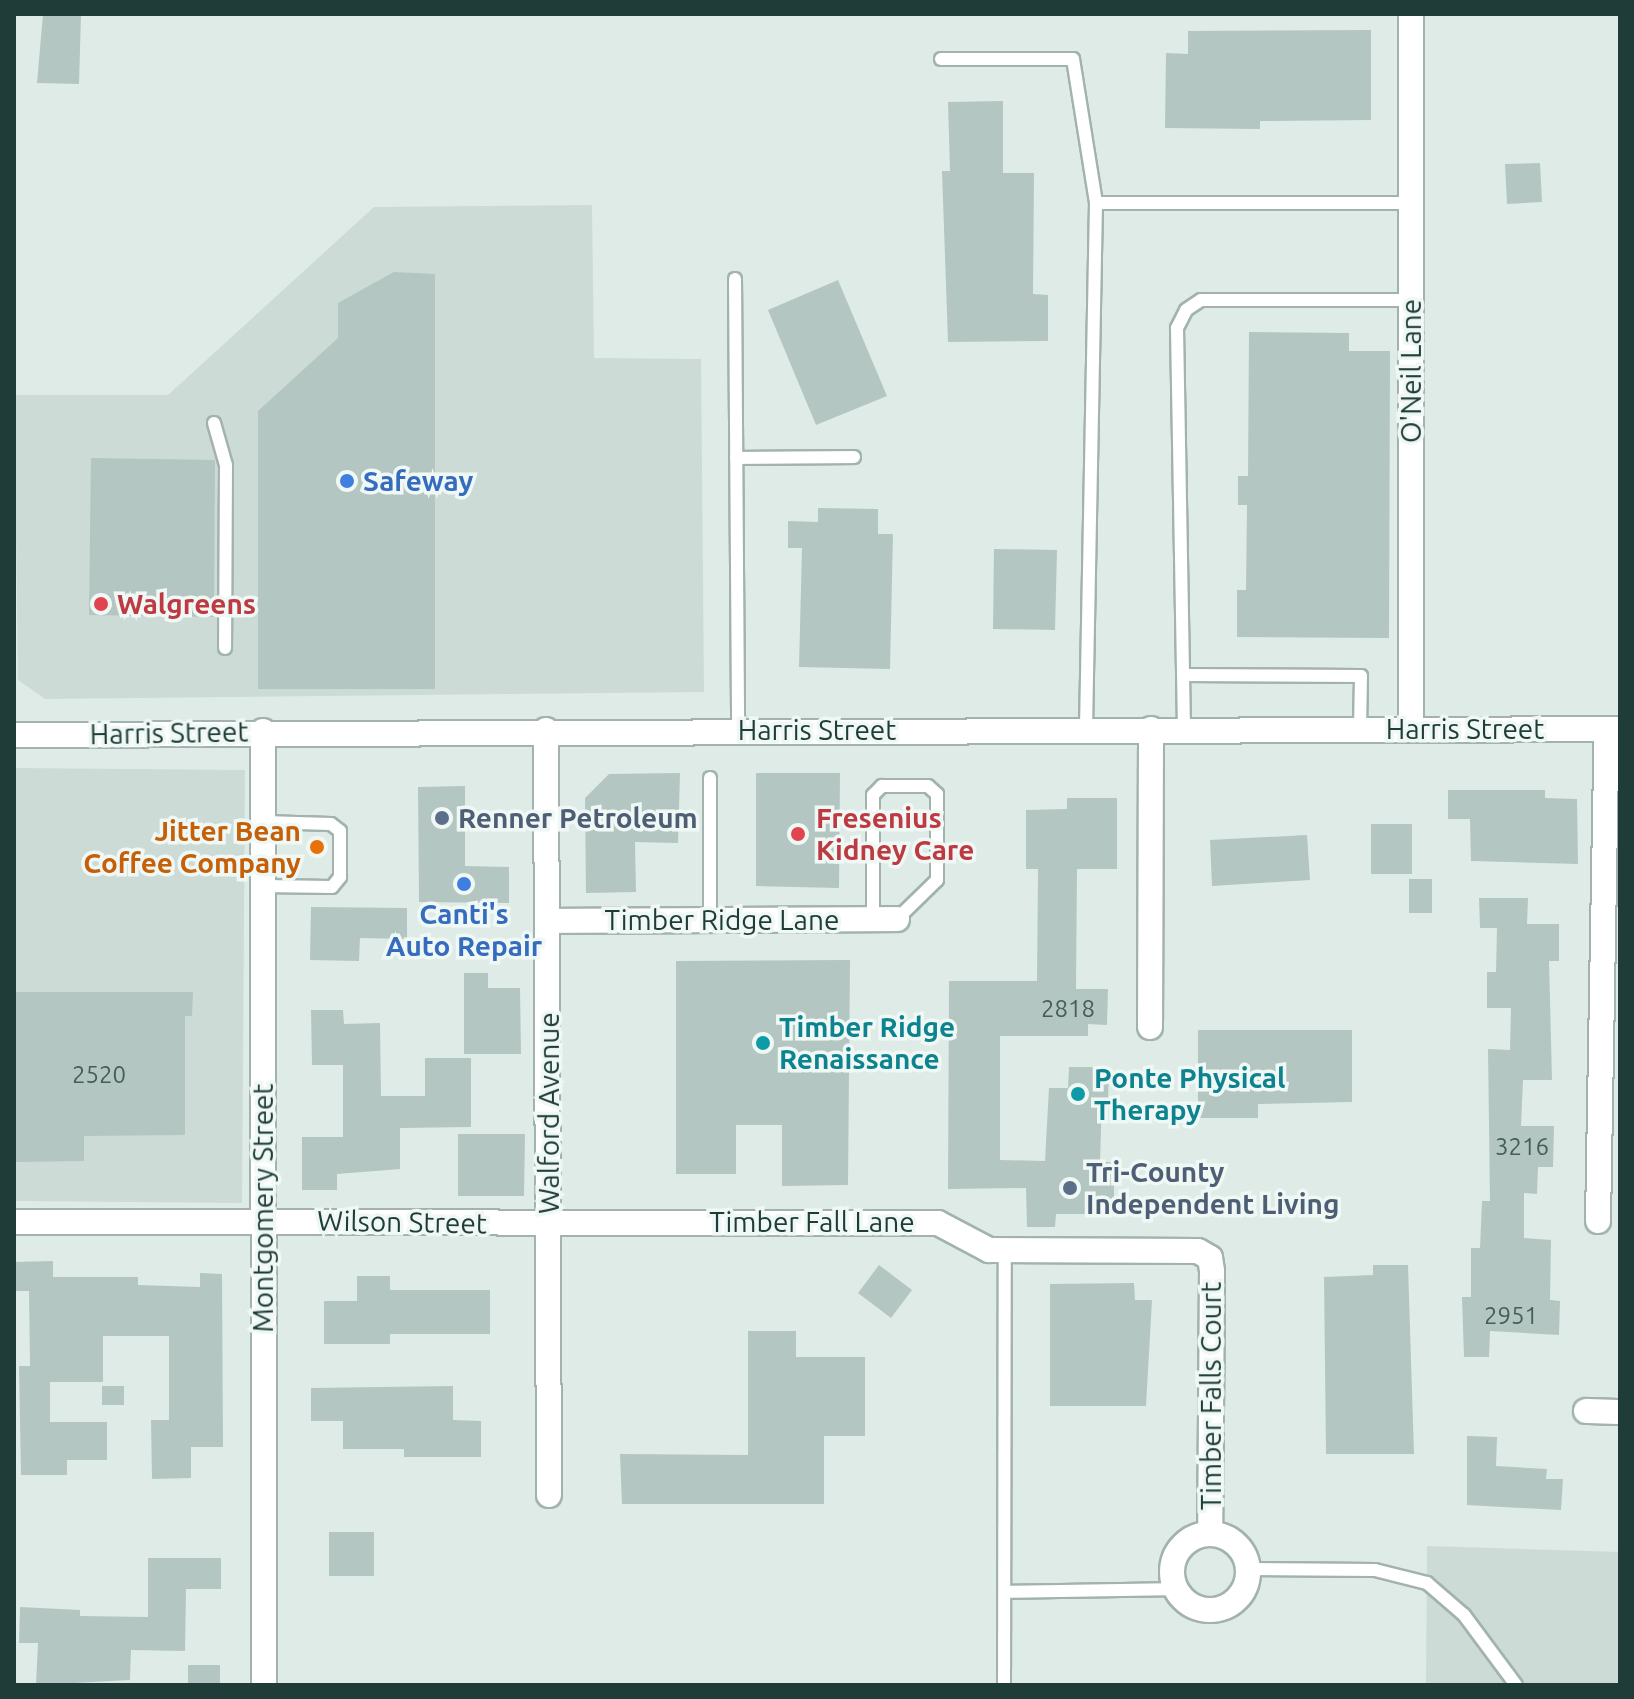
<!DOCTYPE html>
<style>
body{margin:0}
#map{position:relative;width:1634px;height:1699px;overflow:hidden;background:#dfebe7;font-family:Ubuntu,sans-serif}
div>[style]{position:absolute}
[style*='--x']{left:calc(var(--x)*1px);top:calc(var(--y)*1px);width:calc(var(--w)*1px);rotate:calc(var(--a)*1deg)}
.built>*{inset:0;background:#cddbd6}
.building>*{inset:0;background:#b4c6c1}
.roads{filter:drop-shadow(2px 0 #a2b3af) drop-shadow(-2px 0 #a2b3af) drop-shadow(0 2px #a2b3af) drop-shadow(0 -2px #a2b3af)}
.lane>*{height:12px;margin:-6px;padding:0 6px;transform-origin:6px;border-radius:6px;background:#fff}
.street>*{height:24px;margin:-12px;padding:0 12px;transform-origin:12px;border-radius:12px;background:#fff}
.street>.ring{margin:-12px;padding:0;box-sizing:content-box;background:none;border:24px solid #fff;border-radius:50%}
.secondary>*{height:24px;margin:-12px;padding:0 12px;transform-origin:12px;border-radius:12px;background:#fff}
.dots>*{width:22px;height:22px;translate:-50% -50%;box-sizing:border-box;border:4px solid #eff8f5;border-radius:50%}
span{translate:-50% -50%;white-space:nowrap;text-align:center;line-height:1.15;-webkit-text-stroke:7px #eff8f5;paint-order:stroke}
.number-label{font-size:24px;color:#445e5a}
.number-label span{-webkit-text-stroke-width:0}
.street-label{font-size:28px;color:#1f3c38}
.shop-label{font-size:28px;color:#366cbe;font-weight:700}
.left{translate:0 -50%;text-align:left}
.health-label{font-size:28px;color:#be3a42;font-weight:700}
.service-label{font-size:28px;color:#4e5e75;font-weight:700}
.food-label{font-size:28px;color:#c56008;font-weight:700}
.right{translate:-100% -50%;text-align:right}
.culture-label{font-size:28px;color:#0d838f;font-weight:700}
.frame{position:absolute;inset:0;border:16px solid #1f3c38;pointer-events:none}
</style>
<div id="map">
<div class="built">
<div style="clip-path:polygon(592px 205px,594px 358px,701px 359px,704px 692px,45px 699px,18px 680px,14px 395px,168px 395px,374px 207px)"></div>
<div style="clip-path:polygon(14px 768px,245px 770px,242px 1203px,14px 1201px)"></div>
<div style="clip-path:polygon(1427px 1546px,1620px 1552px,1620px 1685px,1426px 1685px)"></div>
</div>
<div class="building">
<div style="clip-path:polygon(43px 14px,81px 14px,79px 84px,37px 83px)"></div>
<div style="clip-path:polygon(1371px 30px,1371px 120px,1260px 121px,1260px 129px,1165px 128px,1166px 53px,1188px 54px,1188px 31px)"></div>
<div style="clip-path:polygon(1003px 101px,1003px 173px,1034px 173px,1033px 294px,1048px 295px,1048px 341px,948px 342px,942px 171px,950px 171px,948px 102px)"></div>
<div style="clip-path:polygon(1540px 163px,1542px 202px,1507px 204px,1505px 164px)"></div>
<div style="clip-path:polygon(394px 272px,435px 274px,435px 689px,258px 689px,258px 411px,338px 338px,338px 303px)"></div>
<div style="clip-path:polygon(838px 280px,887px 396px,816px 425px,768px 310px)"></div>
<div style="clip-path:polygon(1249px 332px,1349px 333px,1349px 351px,1390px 351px,1389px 638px,1237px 637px,1237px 590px,1246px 590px,1247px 505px,1238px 505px,1238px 476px,1248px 476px)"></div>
<div style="clip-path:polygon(91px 458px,215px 460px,214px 617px,89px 615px)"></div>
<div style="clip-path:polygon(818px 508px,878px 509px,878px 534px,893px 534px,890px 669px,799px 667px,802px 548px,788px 548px,788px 521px,818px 522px)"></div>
<div style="clip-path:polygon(994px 549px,1057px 550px,1055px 630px,993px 629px)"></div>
<div style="clip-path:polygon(680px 773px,678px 843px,635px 842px,636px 892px,586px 893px,585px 798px,609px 774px)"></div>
<div style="clip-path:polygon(756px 773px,840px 773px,839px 888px,756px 886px)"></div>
<div style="clip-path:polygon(465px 786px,465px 866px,509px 867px,509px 903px,419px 902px,418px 787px)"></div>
<div style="clip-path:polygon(1448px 790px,1545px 790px,1545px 798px,1577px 799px,1578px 864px,1471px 861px,1470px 819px,1448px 819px)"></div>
<div style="clip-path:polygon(1067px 798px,1117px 798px,1117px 869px,1077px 869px,1076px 989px,1108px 989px,1107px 1025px,1088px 1024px,1088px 1036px,1000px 1036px,1000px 1160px,1045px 1161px,1049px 1088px,1068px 1088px,1069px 1067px,1109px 1067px,1108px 1100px,1102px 1099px,1100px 1162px,1114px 1162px,1114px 1214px,1056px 1214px,1055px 1227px,1027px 1227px,1026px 1188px,948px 1189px,949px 981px,1037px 981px,1038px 869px,1026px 869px,1026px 810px,1067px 809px)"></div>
<div style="clip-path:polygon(1371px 824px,1412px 824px,1412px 874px,1371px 874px)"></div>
<div style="clip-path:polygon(1307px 835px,1310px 880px,1212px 886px,1210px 840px)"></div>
<div style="clip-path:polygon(1409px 879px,1432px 879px,1432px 913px,1409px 913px)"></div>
<div style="clip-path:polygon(1479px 898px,1528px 898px,1527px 924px,1559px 924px,1559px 961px,1549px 961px,1552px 1080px,1523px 1080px,1521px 1126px,1554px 1126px,1553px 1167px,1538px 1167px,1537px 1194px,1524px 1193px,1524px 1238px,1551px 1240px,1550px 1300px,1560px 1301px,1559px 1335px,1490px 1331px,1489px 1357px,1464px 1357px,1462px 1297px,1471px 1297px,1471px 1248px,1480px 1248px,1482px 1201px,1490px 1201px,1488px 1049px,1510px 1050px,1511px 1008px,1487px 1008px,1487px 972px,1496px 972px,1497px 928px,1480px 928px)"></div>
<div style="clip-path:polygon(311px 907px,407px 908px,407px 939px,360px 938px,359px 961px,310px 960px)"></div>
<div style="clip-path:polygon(850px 960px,848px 1185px,782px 1186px,782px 1125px,736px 1125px,736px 1174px,676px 1174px,676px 961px)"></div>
<div style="clip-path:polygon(464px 973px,488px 973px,488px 988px,520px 988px,521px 1054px,464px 1054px)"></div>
<div style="clip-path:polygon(14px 992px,193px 992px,192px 1016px,185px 1016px,185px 1135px,84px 1136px,84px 1161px,14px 1162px)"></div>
<div style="clip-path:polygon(311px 1010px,343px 1010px,344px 1024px,380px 1023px,381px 1096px,425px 1096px,425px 1058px,471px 1058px,471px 1127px,400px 1128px,400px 1169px,337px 1174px,337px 1190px,302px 1190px,302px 1137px,343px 1137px,343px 1065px,312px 1065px)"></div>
<div style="clip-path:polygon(1198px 1030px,1352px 1030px,1352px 1102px,1258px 1104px,1258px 1118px,1198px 1118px)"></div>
<div style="clip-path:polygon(458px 1134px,525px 1134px,524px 1196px,458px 1196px)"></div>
<div style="clip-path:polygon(53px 1261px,53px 1277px,138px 1277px,138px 1285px,200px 1287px,200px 1273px,222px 1274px,223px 1447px,191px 1447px,191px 1478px,152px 1479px,151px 1420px,169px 1420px,169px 1336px,103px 1336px,103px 1382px,50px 1382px,50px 1422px,107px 1422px,107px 1460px,67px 1460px,67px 1475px,21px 1475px,19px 1366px,30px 1366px,29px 1291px,14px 1291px,14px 1262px)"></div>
<div style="clip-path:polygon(879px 1265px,912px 1290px,891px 1318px,858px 1293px)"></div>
<div style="clip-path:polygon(1373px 1265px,1408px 1265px,1414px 1454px,1326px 1454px,1324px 1277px,1373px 1275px)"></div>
<div style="clip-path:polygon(357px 1276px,390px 1276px,390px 1290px,490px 1290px,490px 1334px,390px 1334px,390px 1344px,324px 1344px,324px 1301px,357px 1301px)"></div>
<div style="clip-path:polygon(1134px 1283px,1135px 1300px,1152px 1300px,1146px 1406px,1050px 1406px,1050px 1284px)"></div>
<div style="clip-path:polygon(748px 1331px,796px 1331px,796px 1357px,865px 1357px,865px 1436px,824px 1436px,824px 1504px,622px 1504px,620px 1454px,748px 1455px)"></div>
<div style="clip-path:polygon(102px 1386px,124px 1386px,124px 1405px,102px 1405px)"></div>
<div style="clip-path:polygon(453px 1386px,453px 1420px,481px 1421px,481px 1457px,404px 1457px,404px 1449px,343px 1449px,343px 1421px,311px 1421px,311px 1388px)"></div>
<div style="clip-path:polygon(1467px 1436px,1497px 1437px,1496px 1466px,1547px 1469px,1546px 1479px,1563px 1479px,1561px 1510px,1467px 1505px)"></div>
<div style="clip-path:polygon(329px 1532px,374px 1532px,374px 1576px,329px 1576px)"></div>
<div style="clip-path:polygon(148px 1558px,221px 1558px,221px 1589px,186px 1589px,185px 1651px,131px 1650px,130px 1680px,36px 1685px,38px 1643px,19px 1643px,20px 1607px,80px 1610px,80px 1616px,148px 1617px)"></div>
<div style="clip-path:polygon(188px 1665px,220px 1665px,220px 1685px,188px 1685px)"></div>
</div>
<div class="roads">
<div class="lane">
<div style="--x:941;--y:59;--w:132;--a:0"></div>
<div style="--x:1073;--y:59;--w:146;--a:80.9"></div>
<div style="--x:1096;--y:203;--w:526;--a:91.09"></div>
<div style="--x:1096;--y:203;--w:315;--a:0"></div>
<div style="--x:735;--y:279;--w:451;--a:89.6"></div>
<div style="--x:214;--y:423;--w:44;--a:74.1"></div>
<div style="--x:226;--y:465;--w:183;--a:90.3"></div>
<div style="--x:736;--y:458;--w:118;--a:-0.5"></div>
<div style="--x:1184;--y:675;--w:177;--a:0.3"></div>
<div style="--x:1361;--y:676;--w:53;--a:91.1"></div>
<div style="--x:1184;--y:729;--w:401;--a:-91"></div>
<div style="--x:1177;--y:328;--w:20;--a:-63"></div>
<div style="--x:1186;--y:310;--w:18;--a:-34"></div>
<div style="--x:1201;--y:300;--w:209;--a:0"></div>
<div style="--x:710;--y:778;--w:141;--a:90"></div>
<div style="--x:263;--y:886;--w:69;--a:0.8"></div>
<div style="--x:332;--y:887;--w:13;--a:-51"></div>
<div style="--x:340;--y:877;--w:46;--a:-90"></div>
<div style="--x:340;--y:831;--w:11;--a:-142"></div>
<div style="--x:331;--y:824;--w:68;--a:-178.3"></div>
<div style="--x:873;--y:919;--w:124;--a:-90"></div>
<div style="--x:873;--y:795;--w:13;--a:-45"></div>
<div style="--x:882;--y:786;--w:46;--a:0"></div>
<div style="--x:928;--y:786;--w:12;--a:42"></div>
<div style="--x:937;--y:794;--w:86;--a:90"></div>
<div style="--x:937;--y:880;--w:56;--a:135.7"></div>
<div style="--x:1248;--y:1569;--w:127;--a:0.5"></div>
<div style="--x:1375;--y:1570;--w:54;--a:14"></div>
<div style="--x:1427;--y:1583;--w:49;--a:40.9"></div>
<div style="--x:1464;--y:1615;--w:87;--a:53.4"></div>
<div style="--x:1005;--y:1592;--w:171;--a:-1"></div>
<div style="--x:1004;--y:1685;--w:435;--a:-89.9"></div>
</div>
<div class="street">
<div style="--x:1411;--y:14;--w:715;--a:90"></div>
<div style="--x:546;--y:730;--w:765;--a:89.78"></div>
<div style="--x:263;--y:731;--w:954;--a:89.94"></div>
<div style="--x:548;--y:921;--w:349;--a:-0.3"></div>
<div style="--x:1150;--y:1027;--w:298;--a:-89.8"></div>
<div style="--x:1598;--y:1221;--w:492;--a:-89"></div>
<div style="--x:14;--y:1222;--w:924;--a:0.06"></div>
<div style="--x:938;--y:1223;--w:58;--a:27.9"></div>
<div style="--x:989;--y:1250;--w:209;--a:0.3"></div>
<div style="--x:1198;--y:1251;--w:14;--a:30"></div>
<div style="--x:1210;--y:1258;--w:13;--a:81"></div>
<div style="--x:1212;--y:1271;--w:263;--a:90.4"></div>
<div style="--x:1586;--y:1411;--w:34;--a:2"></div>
<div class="ring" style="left:1172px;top:1534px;width:52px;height:52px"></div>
</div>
<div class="secondary">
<div style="--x:14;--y:735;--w:1606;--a:-0.21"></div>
</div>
</div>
<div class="dots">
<div style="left:347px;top:481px;background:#3f7fe0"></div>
<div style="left:101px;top:604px;background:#e0444e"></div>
<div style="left:442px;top:818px;background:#5c6f8a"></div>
<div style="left:798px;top:834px;background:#e0444e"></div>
<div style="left:317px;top:847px;background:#e8710a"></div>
<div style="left:464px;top:884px;background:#3f7fe0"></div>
<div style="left:763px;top:1043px;background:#0f9aa8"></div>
<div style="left:1078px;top:1094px;background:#0f9aa8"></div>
<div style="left:1070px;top:1188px;background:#5c6f8a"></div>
</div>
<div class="number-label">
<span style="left:1068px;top:1009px">2818</span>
<span style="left:99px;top:1075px">2520</span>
<span style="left:1522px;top:1147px">3216</span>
<span style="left:1511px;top:1316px">2951</span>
</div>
<div class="street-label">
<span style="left:1411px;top:371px;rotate:-90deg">O'Neil Lane</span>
<span style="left:1465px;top:729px">Harris Street</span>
<span style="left:817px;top:730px">Harris Street</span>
<span style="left:169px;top:733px;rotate:-1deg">Harris Street</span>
<span style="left:722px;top:920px">Timber Ridge Lane</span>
<span style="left:549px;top:1113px;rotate:-90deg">Walford Avenue</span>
<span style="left:263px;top:1208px;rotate:-90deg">Montgomery Street</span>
<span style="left:402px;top:1222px;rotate:1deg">Wilson Street</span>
<span style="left:812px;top:1222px">Timber Fall Lane</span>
<span style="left:1211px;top:1396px;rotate:-90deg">Timber Falls Court</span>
</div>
<div class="shop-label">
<span class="left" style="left:363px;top:481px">Safeway</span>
<span style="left:464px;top:930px">Canti's<br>Auto Repair</span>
</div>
<div class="health-label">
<span class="left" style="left:117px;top:604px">Walgreens</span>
<span class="left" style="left:816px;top:834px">Fresenius<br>Kidney Care</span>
</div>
<div class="service-label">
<span class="left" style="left:458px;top:818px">Renner Petroleum</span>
<span class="left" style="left:1086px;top:1188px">Tri-County<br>Independent Living</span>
</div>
<div class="food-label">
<span class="right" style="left:301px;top:847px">Jitter Bean<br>Coffee Company</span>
</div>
<div class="culture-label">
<span class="left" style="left:779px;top:1043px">Timber Ridge<br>Renaissance</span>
<span class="left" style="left:1094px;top:1094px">Ponte Physical<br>Therapy</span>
</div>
<div class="frame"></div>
</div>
